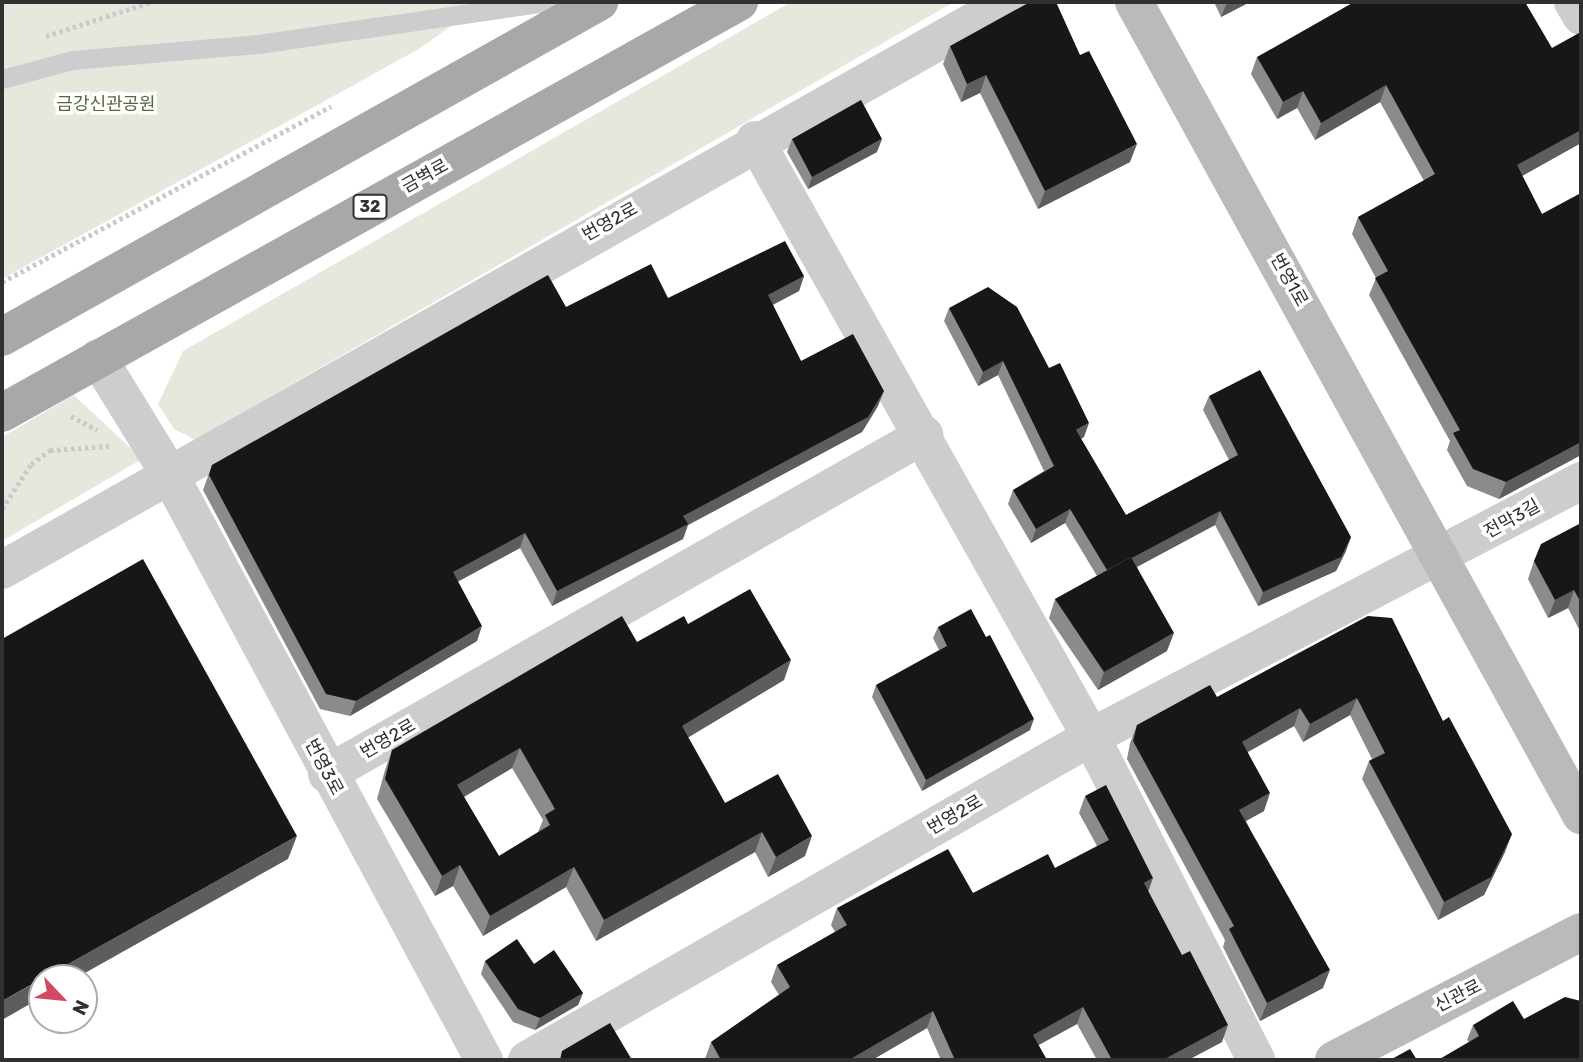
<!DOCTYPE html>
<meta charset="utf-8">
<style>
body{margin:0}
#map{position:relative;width:1583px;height:1062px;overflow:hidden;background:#fff;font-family:Rubik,"Noto Sans KR",sans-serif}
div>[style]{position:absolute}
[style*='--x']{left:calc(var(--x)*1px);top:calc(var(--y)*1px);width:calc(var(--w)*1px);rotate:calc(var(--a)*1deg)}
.green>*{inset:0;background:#e5e9dd}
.path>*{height:4.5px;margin-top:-2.25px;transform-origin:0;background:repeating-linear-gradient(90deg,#cacaca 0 3.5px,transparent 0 7px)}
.service>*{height:19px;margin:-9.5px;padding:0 9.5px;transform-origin:9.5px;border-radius:9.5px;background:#cdcdcd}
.minor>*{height:38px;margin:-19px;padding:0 19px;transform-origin:19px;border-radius:19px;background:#cdcdcd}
.tertiary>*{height:38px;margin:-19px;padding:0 19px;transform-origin:19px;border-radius:19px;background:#cdcdcd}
.secondary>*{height:38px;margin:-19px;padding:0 19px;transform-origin:19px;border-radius:19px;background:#bababa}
.primary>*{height:38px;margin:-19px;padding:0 19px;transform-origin:19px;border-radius:19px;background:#a8a8a8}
.wall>*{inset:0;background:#8b8b8b}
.shaded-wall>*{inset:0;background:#5d5d5d}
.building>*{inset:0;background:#171717}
span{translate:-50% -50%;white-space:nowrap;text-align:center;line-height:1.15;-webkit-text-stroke:7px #fff;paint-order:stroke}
.shield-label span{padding:2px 5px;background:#fff;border:2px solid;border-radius:5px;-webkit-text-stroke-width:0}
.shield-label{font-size:16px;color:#303030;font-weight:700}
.park-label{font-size:18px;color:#586743}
.street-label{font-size:18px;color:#303030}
.frame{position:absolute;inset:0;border:4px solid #303030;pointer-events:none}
.north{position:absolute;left:28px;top:964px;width:70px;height:70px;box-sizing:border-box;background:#fff;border:2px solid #acacac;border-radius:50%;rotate:116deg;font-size:19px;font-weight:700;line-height:28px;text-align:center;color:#303030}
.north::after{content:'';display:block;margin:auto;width:24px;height:32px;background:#d14963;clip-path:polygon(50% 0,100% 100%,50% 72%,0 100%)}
</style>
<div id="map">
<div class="green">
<div style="clip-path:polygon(2px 2px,486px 2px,417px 50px,2px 279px)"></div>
<div style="clip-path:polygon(791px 2px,954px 2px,195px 440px,174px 429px,158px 404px,183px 351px)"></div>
<div style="clip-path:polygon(74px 395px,142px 459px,2px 541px,2px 437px)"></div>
</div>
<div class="path">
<div style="--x:46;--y:36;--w:110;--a:-17.9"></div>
<div style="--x:2;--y:282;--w:373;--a:-28.1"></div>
<div style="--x:71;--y:416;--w:30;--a:28"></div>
<div style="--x:2;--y:509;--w:54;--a:-57.2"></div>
<div style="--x:31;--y:464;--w:24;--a:-36"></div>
<div style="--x:50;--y:450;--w:59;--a:-3.9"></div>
</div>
<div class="service">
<div style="--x:2;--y:79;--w:73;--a:-15.2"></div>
<div style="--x:72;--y:60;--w:187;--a:-4.9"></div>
<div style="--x:258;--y:44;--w:292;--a:-8.3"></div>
</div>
<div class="minor">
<div style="--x:1573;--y:2;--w:16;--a:60"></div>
<div style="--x:2;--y:570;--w:1155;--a:-29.45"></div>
<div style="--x:327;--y:774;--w:687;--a:-29.59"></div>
<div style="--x:527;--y:1060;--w:650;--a:-29.8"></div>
<div style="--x:1091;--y:737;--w:553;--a:-27.58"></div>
</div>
<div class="tertiary">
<div style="--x:755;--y:140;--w:685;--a:60.63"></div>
<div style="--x:1091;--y:737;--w:363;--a:62.9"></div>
<div style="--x:98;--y:358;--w:134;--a:58.4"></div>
<div style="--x:168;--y:472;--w:668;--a:61.75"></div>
</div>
<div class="secondary">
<div style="--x:1134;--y:2;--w:928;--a:61.2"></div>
<div style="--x:1334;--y:1060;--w:278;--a:-27.4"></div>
</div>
<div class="primary">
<div style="--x:2;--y:337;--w:685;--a:-29.3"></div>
<div style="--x:2;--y:413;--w:844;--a:-29.15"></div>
</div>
<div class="wall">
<div style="clip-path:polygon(1214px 2px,1250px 2px,1221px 17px)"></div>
<div style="clip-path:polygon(1581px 37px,1581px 143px,1522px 176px,1542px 214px,1581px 193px,1581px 455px,1499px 499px,1467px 486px,1447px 450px,1450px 441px,1369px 295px,1376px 278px,1352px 234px,1358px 217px,1424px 181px,1380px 102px,1315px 140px,1297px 108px,1277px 119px,1251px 74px,1257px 57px,1552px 48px)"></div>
<div style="clip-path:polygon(950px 46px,1080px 55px,1130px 162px,1038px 209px,980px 93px,961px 102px,943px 64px)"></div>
<div style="clip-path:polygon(792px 139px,877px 152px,808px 189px,787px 152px)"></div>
<div style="clip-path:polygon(804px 276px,799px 291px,773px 305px,801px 361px,878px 406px,862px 432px,688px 525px,683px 539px,552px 606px,520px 548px,458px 581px,477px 641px,350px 716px,320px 709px,203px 490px,212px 465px,566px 307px,668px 298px)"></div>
<div style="clip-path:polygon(949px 308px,1084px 437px,1081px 439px,1126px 515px,1229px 460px,1203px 410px,1209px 396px,1346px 551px,1336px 571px,1258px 606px,1215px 525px,1137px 567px,1167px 651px,1098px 690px,1049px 618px,1055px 599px,1097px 576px,1065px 523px,1031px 543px,1008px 504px,1013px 490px,1044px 471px,998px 375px,978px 386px,944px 321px)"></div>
<div style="clip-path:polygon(1581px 523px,1581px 633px,1568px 608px,1548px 618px,1528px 579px,1534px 561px)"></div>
<div style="clip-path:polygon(1368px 616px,1505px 852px,1484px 895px,1438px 920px,1362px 779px,1369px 761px,1372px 759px,1350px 715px,1303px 742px,1294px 726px,1248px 752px,1264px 811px,1246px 821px,1323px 988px,1260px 1021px,1223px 947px,1225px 940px,1127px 759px,1130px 743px,1137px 725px,1217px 697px)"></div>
<div style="clip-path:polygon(evenodd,688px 624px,784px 680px,688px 737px,725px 803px,805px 856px,768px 877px,755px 852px,596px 941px,566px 887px,483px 936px,453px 886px,435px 896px,377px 799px,385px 770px,392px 750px,637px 642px,688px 624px,512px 768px,543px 820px,538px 832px,499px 856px,464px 797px,512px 768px)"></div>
<div style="clip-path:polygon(938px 627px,986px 637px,1030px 730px,922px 791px,872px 697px,876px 685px,939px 650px,933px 638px)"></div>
<div style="clip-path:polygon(1085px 796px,1149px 892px,1222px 1042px,1188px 1060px,1097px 1060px,1077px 1024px,1038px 1045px,1047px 1060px,941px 1060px,927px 1028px,872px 1060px,706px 1060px,705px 1059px,711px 1042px,779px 995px,771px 982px,777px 965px,835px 932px,831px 925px,837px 908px,973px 893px,1055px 868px,1097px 846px,1079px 813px)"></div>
<div style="clip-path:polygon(485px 961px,534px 964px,583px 993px,578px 1005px,535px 1030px,513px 1022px,481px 974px)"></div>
<div style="clip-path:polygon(1524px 1019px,1469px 1042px,1467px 1040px,1473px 1025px)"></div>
</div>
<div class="shaded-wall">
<div style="clip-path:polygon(1227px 2px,1250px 2px,1221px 17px)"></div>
<div style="clip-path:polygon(986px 75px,980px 93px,961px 102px,967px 84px)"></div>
<div style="clip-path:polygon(1386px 85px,1380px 102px,1315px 140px,1321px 123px)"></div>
<div style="clip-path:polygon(1303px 91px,1297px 108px,1277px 119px,1283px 102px)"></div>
<div style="clip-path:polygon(1581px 130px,1581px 143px,1511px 182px,1517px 165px)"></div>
<div style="clip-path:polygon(882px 139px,877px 152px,808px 189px,812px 177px)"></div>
<div style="clip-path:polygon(1137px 144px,1130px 162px,1038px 209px,1045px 191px)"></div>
<div style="clip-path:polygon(804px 276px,799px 291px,762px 310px,768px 295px)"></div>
<div style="clip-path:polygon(1003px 361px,998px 375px,978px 386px,983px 372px)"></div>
<div style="clip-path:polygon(884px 391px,878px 406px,862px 432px,688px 525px,683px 539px,552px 606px,557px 591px,683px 516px)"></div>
<div style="clip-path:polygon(1089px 423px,1084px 437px,1071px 444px,1076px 430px)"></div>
<div style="clip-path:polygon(1581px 442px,1581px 455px,1499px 499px,1506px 482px)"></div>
<div style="clip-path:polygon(1070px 509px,1065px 523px,1031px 543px,1036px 529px)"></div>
<div style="clip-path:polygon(1220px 511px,1215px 525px,1103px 585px,1108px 571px)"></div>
<div style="clip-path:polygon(525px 533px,520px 548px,448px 587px,453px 572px)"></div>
<div style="clip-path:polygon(1351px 537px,1346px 551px,1336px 571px,1258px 606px,1263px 592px)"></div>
<div style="clip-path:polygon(1574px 590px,1568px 608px,1548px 618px,1555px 600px)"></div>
<div style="clip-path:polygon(482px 626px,477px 641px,350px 716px,356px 701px)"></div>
<div style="clip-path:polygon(1174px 633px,1167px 651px,1098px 690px,1104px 672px)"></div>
<div style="clip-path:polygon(791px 660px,784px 680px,674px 746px,682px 726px)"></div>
<div style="clip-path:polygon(1357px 698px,1350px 715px,1303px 742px,1310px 724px)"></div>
<div style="clip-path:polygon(1300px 708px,1294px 726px,1235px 759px,1242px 742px)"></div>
<div style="clip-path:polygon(1034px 719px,1030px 730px,922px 791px,926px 780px)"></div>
<div style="clip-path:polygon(520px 748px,512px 768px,450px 805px,457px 785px)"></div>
<div style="clip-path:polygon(1270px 793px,1264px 811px,1233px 828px,1239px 810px)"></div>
<div style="clip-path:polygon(762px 832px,755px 852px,596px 941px,604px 920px)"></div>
<div style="clip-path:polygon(1512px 834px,1505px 852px,1484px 895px,1438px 920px,1444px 902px)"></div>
<div style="clip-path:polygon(297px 836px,288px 859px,76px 978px,43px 978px)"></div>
<div style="clip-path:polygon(812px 836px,805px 856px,768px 877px,776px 857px)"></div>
<div style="clip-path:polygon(460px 865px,453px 886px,435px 896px,442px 876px)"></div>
<div style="clip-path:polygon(574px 867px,566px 887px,483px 936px,490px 916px)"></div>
<div style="clip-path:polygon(1153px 878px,1147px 895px,1144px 883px)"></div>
<div style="clip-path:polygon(1330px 970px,1323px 988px,1260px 1021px,1267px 1003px)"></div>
<div style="clip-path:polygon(42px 979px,42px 997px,2px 1020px,2px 1001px)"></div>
<div style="clip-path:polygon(583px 993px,578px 1005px,535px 1030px,540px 1018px)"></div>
<div style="clip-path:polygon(1083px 1007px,1077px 1024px,1026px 1052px,1033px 1035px)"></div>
<div style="clip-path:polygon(933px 1011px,927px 1028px,872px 1060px,849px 1060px)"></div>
<div style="clip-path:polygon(1228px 1025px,1222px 1042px,1188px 1060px,1163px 1060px)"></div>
</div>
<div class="building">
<div style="clip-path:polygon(1030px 2px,1056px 2px,1080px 55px,1089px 51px,1137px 144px,1045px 191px,986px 75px,967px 84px,950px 46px)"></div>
<div style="clip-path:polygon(1354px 2px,1525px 2px,1552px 48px,1579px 33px,1581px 37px,1581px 130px,1517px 165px,1542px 214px,1581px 193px,1581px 442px,1506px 482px,1473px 469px,1453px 433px,1460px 430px,1375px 278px,1388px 271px,1358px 217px,1435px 174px,1386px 85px,1321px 123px,1303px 91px,1283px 102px,1257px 57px)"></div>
<div style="clip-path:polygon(861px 100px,882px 139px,812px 177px,792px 139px)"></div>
<div style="clip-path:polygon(785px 241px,804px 276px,768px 295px,801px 361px,853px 334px,884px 391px,868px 417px,683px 516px,688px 524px,557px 591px,525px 533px,453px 572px,482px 626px,356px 701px,326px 694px,209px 475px,212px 465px,548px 275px,566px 307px,651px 264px,668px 298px)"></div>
<div style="clip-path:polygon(988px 287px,1017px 307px,1049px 368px,1060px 363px,1089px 423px,1076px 430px,1126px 515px,1238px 455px,1209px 396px,1260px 370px,1351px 537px,1341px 557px,1263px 592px,1220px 511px,1132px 558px,1131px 557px,1107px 570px,1070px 509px,1036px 529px,1013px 490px,1054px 466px,1003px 361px,983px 372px,949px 308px)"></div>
<div style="clip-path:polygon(1581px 523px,1581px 603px,1574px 590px,1555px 600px,1534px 561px,1541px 544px)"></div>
<div style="clip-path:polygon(1131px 557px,1174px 633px,1104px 672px,1055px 599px)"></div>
<div style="clip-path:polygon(143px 559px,297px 836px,2px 1001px,2px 639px)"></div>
<div style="clip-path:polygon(evenodd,750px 589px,791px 660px,682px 726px,725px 803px,778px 774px,812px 836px,776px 857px,762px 832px,604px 920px,574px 867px,490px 916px,460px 865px,442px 876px,385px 779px,392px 750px,622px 616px,637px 642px,684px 616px,688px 624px,750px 589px,520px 748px,555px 809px,545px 815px,550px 825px,499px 856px,457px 785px,520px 748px)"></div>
<div style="clip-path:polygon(971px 609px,986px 637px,990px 635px,1034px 719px,926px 780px,876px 685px,947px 646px,938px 627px)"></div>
<div style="clip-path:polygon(1368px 616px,1392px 618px,1443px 721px,1449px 717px,1512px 834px,1491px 877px,1444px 902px,1369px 761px,1385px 753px,1357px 698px,1310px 724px,1300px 708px,1242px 742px,1270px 793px,1239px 810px,1330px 970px,1267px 1003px,1229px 929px,1234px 926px,1133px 741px,1137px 725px,1210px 685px,1217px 697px)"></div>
<div style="clip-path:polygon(1106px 785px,1153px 878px,1144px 883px,1182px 955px,1190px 951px,1228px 1025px,1163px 1060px,1112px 1060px,1083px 1007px,1033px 1035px,1047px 1060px,955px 1060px,933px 1011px,849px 1060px,721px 1060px,711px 1042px,790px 987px,777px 965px,847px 925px,837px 908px,948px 849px,973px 893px,1048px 854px,1055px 868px,1109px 840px,1085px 796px)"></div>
<div style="clip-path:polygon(517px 939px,534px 964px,554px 950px,583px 993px,540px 1018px,518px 1009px,485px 961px)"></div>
<div style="clip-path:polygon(1565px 997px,1581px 1001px,1581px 1060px,1438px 1060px,1479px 1036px,1473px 1025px,1513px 1001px,1524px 1019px)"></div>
<div style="clip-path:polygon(610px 1023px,632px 1060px,560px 1060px,562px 1051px)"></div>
<div style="clip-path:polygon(1410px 1049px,1417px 1060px,1390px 1060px)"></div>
</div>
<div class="shield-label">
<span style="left:370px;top:207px">32</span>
</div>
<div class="park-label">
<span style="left:106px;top:104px">금강신관공원</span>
</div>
<div class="street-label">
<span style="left:425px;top:176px;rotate:-29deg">금벽로</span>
<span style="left:610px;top:222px;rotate:-29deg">번영2로</span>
<span style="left:1289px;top:280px;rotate:61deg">번영1로</span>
<span style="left:1512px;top:519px;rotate:-29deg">전막3길</span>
<span style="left:388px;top:739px;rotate:-30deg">번영2로</span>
<span style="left:324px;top:767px;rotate:62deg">번영3로</span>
<span style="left:955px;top:815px;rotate:-30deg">번영2로</span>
<span style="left:1458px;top:996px;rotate:-27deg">신관로</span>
</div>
<div class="frame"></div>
<div class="north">N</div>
</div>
